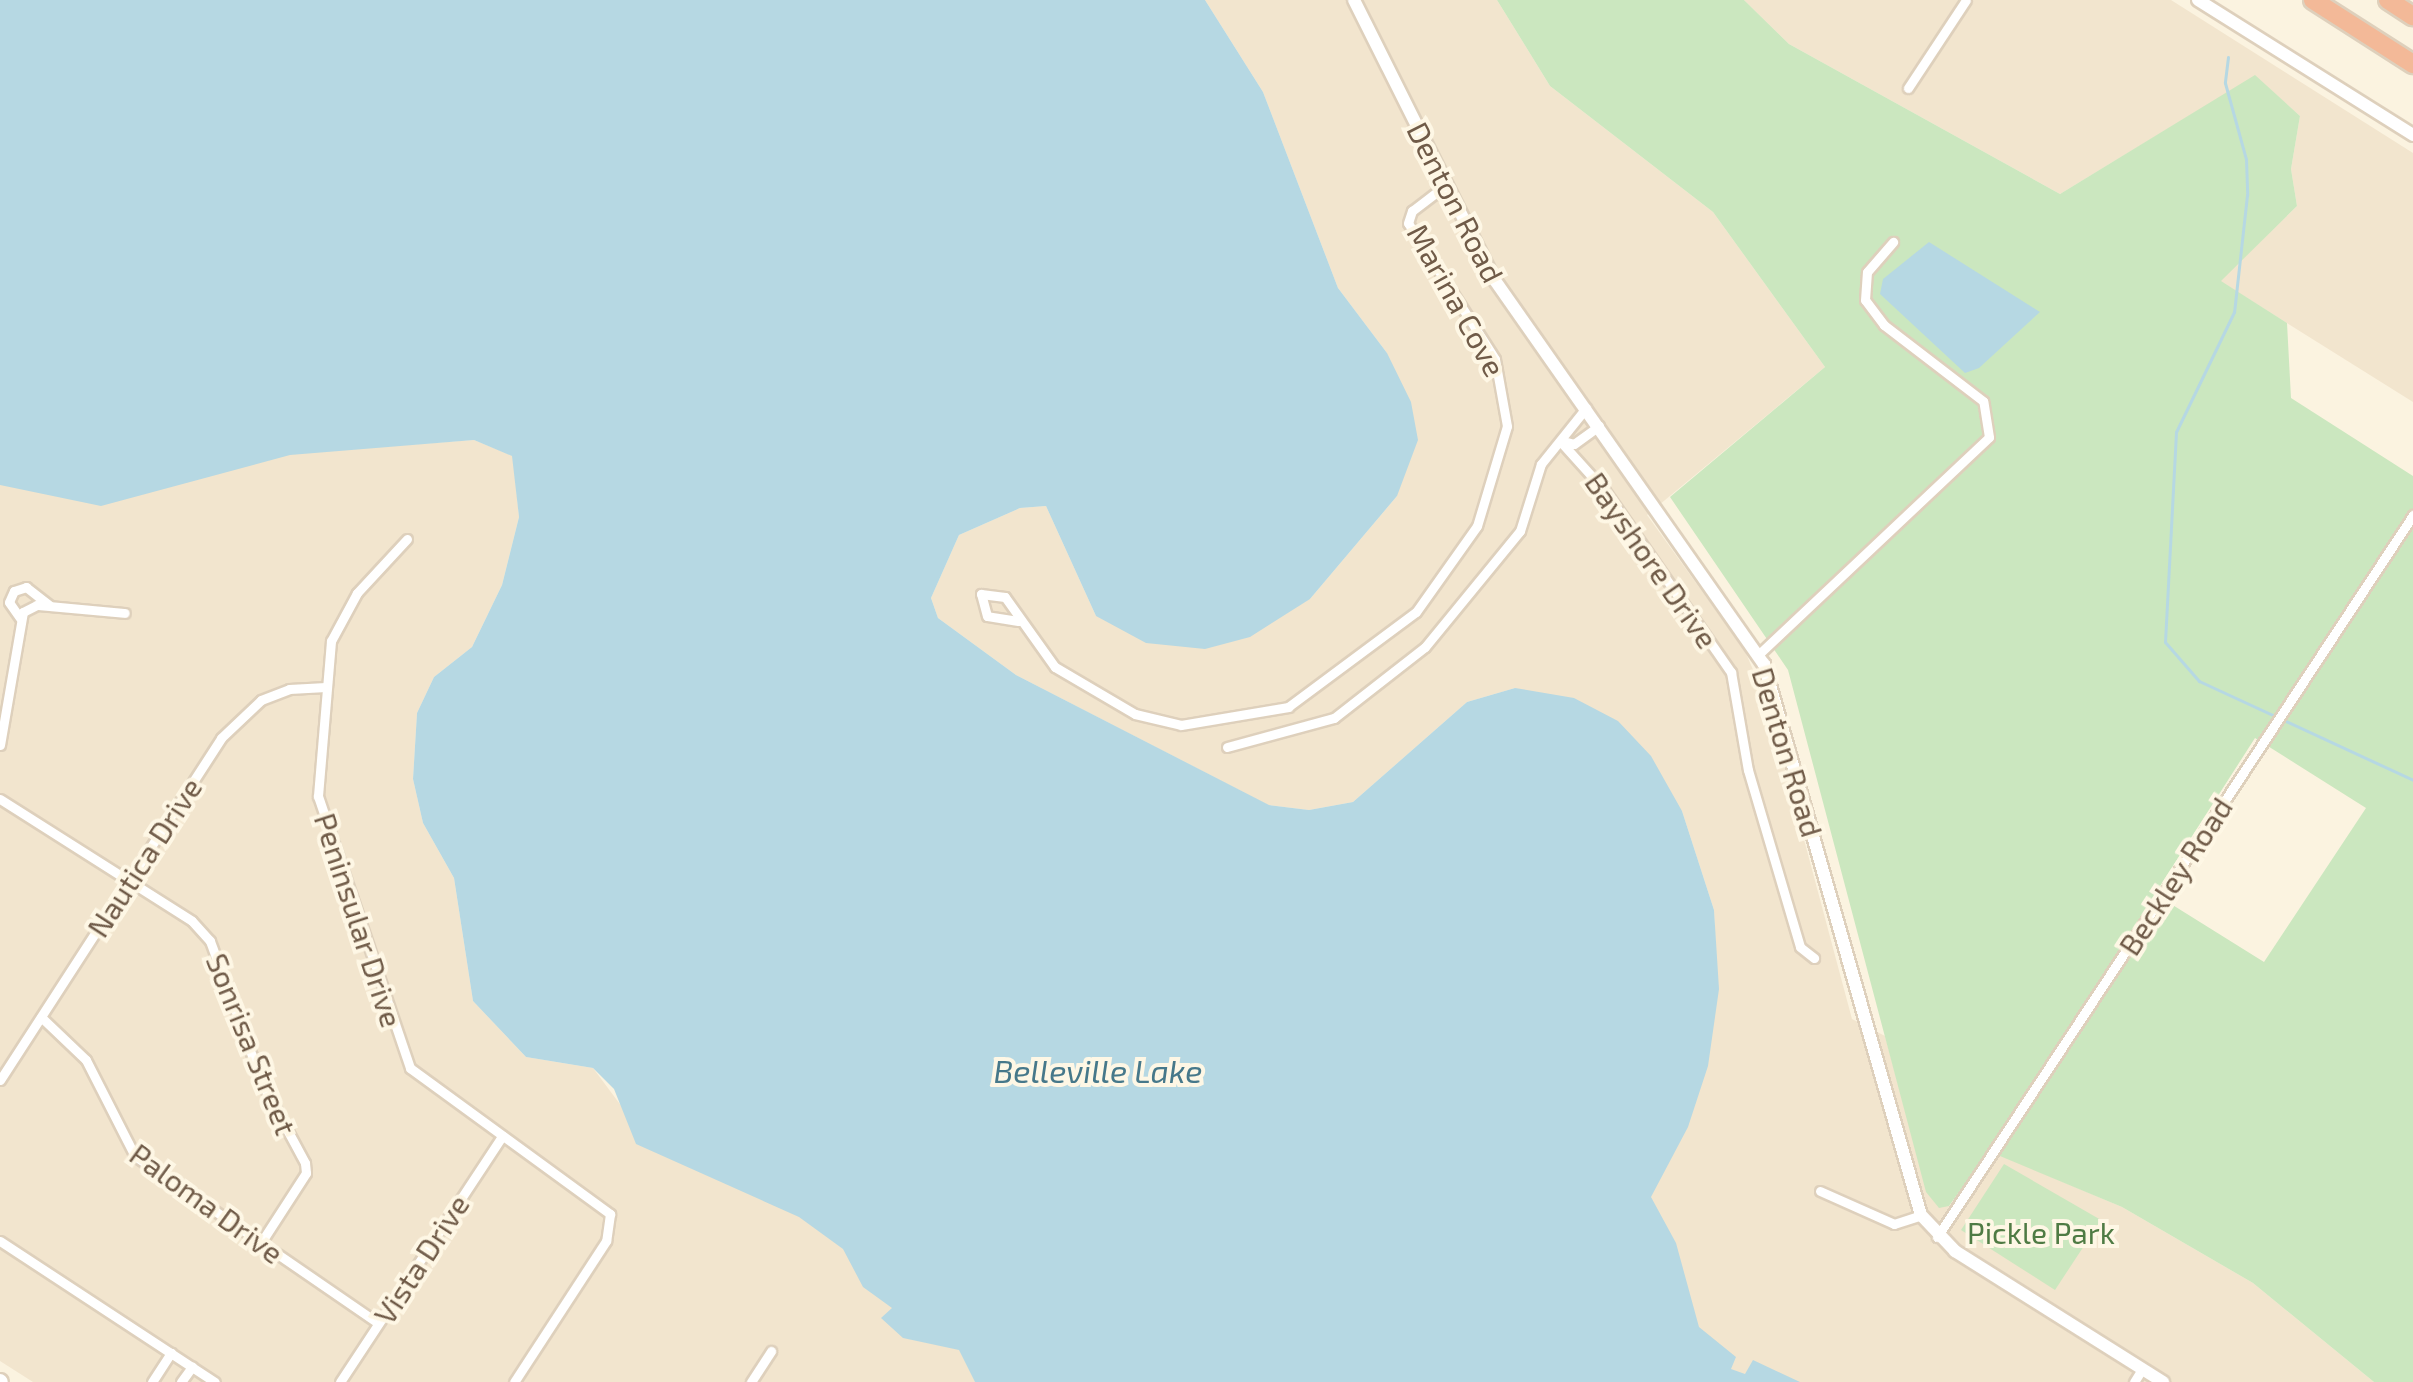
<!DOCTYPE html>
<style>
body{margin:0}
#map{position:relative;width:2413px;height:1382px;overflow:hidden;background:#fbf3e0;font-family:"Exo 2",sans-serif}
div>[style]{position:absolute}
[style*='--x']{left:calc(var(--x)*1px);top:calc(var(--y)*1px);width:calc(var(--w)*1px);rotate:calc(var(--a)*1deg)}
.residential>*{inset:0;background:#f2e5ce}
.green>*{inset:0;background:#cbe7bf}
.water>*{inset:0;background:#b6d8e3}
.stream>*{height:3px;margin:-1.5px;padding:0 1.5px;transform-origin:1.5px;border-radius:1.5px;background:#b6d8e3}
.roads{filter:drop-shadow(2px 0 #ded0bc) drop-shadow(-2px 0 #ded0bc) drop-shadow(0 2px #ded0bc) drop-shadow(0 -2px #ded0bc)}
.minor>*{height:9px;margin:-4.5px;padding:0 4.5px;transform-origin:4.5px;border-radius:4.5px;background:#fff}
.tertiary>*{height:12px;margin:-6px;padding:0 6px;transform-origin:6px;border-radius:6px;background:#fff}
.secondary>*{height:14px;margin:-7px;padding:0 7px;transform-origin:7px;border-radius:7px;background:#fff}
.motorway>*{height:18px;margin:-9px;padding:0 9px;transform-origin:9px;border-radius:9px;background:#f3b998}
span{translate:-50% -50%;white-space:nowrap;text-align:center;line-height:1.15;-webkit-text-stroke:8px #fef7e5;paint-order:stroke}
.street-label{font-size:30px;color:#705b48}
.park-label{font-size:30px;color:#4f7b44}
.water-label{font-size:32px;color:#46788a;font-style:italic}
</style>
<div id="map">
<div class="residential">
<div style="clip-path:polygon(1205px 0,1497px 0,1550px 86px,1713px 212px,1825px 367px,1647px 515px,1745px 651px,1768px 705px,1852px 1019px,1885px 1036px,1927px 1192px,1949px 1206px,1988px 1150px,2122px 1207px,2253px 1283px,2374px 1382px,1681px 1382px,1592px 1241px,1716px 957px,1714px 910px,1682px 811px,1515px 688px,1467px 702px,1353px 802px,1309px 810px,1268px 805px,1016px 675px,938px 618px,931px 598px,959px 535px,1020px 508px,1046px 506px,1096px 616px,1310px 599px,1397px 496px,1387px 353px,1338px 288px,1263px 92px)"></div>
<div style="clip-path:polygon(1744px 0,2171px 0,2413px 153px,2413px 402px,2220px 281px,2297px 206px,2291px 169px,2300px 116px,2255px 76px,2060px 194px,1789px 44px)"></div>
<div style="clip-path:polygon(0 422px,338px 450px,474px 440px,513px 456px,519px 517px,502px 585px,472px 647px,434px 677px,417px 713px,413px 779px,423px 823px,454px 878px,473px 1001px,526px 1057px,593px 1068px,625px 1111px,765px 1116px,1141px 1382px,33px 1382px,0 1361px)"></div>
</div>
<div class="green">
<div style="clip-path:polygon(evenodd,1497px 0,1744px 0,1789px 44px,2060px 194px,2255px 75px,2300px 116px,2291px 169px,2297px 206px,2221px 281px,2287px 323px,2291px 398px,2413px 476px,2413px 1382px,2374px 1382px,2253px 1283px,2122px 1207px,1988px 1151px,1949px 1206px,1939px 1208px,1926px 1192px,1788px 670px,1670px 497px,1825px 367px,1713px 212px,1550px 86px,1497px 0,2255px 738px,2366px 808px,2264px 962px,2155px 894px,2255px 738px)"></div>
<div style="clip-path:polygon(2004px 1164px,2101px 1220px,2055px 1290px,1961px 1230px)"></div>
</div>
<div class="water">
<div style="clip-path:polygon(0 0,1205px 0,1263px 92px,1338px 288px,1387px 353px,1411px 402px,1418px 440px,1397px 496px,1310px 599px,1250px 637px,1205px 649px,1146px 643px,1096px 616px,1046px 506px,1020px 508px,959px 535px,931px 598px,938px 618px,1016px 675px,1269px 805px,1309px 810px,1353px 802px,1467px 702px,1515px 688px,1574px 698px,1618px 721px,1651px 756px,1682px 811px,1714px 910px,1719px 989px,1708px 1066px,1688px 1127px,1651px 1197px,1676px 1243px,1699px 1327px,1736px 1357px,1731px 1369px,1745px 1374px,1753px 1360px,1800px 1382px,975px 1382px,959px 1350px,903px 1338px,881px 1318px,892px 1308px,863px 1287px,843px 1249px,799px 1217px,636px 1144px,614px 1089px,593px 1068px,526px 1057px,473px 1001px,454px 878px,423px 823px,413px 779px,417px 713px,434px 677px,472px 647px,502px 585px,519px 517px,512px 456px,474px 440px,290px 455px,101px 506px,0 485px)"></div>
<div style="clip-path:polygon(1929px 242px,2040px 312px,1979px 368px,1965px 373px,1880px 294px,1883px 279px)"></div>
</div>
<div class="stream">
<div style="--x:2228;--y:57;--w:26;--a:97"></div>
<div style="--x:2225;--y:83;--w:79;--a:74.6"></div>
<div style="--x:2246;--y:159;--w:36;--a:88"></div>
<div style="--x:2247;--y:195;--w:118;--a:96.3"></div>
<div style="--x:2234;--y:312;--w:133;--a:115.8"></div>
<div style="--x:2176;--y:432;--w:210;--a:93"></div>
<div style="--x:2165;--y:642;--w:52;--a:48.9"></div>
<div style="--x:2199;--y:681;--w:236;--a:24.8"></div>
</div>
<div class="roads">
<div class="minor">
<div style="--x:1908;--y:88;--w:105;--a:-56.6"></div>
<div style="--x:1560;--y:441;--w:67;--a:48"></div>
<div style="--x:1605;--y:491;--w:221;--a:55.2"></div>
<div style="--x:1731;--y:672;--w:99;--a:80.2"></div>
<div style="--x:1748;--y:770;--w:184;--a:73.6"></div>
<div style="--x:1800;--y:947;--w:18;--a:38"></div>
<div style="--x:1563;--y:441;--w:11;--a:15"></div>
<div style="--x:1574;--y:444;--w:31;--a:-36"></div>
<div style="--x:407;--y:539;--w:74;--a:132.8"></div>
<div style="--x:357;--y:593;--w:55;--a:118.4"></div>
<div style="--x:331;--y:641;--w:156;--a:94.8"></div>
<div style="--x:318;--y:796;--w:287;--a:71.3"></div>
<div style="--x:410;--y:1068;--w:248;--a:36.1"></div>
<div style="--x:610;--y:1214;--w:27;--a:98"></div>
<div style="--x:606;--y:1241;--w:168;--a:123.1"></div>
<div style="--x:20;--y:618;--w:19;--a:-125"></div>
<div style="--x:9;--y:602;--w:12;--a:-66"></div>
<div style="--x:14;--y:591;--w:13;--a:-18"></div>
<div style="--x:26;--y:587;--w:29;--a:38"></div>
<div style="--x:1018;--y:621;--w:31;--a:-171"></div>
<div style="--x:987;--y:616;--w:23;--a:-105"></div>
<div style="--x:981;--y:594;--w:24;--a:7"></div>
<div style="--x:1005;--y:597;--w:86;--a:54.5"></div>
<div style="--x:1055;--y:667;--w:93;--a:30.4"></div>
<div style="--x:1135;--y:714;--w:47;--a:13.4"></div>
<div style="--x:1181;--y:725;--w:109;--a:-9.5"></div>
<div style="--x:1288;--y:707;--w:159;--a:-36.6"></div>
<div style="--x:1416;--y:612;--w:105;--a:-54.7"></div>
<div style="--x:1477;--y:526;--w:104;--a:-73.3"></div>
<div style="--x:1507;--y:426;--w:68;--a:-100.2"></div>
<div style="--x:1495;--y:359;--w:161;--a:-122.6"></div>
<div style="--x:1408;--y:223;--w:13;--a:-72"></div>
<div style="--x:1412;--y:211;--w:43;--a:-37.4"></div>
<div style="--x:1759;--y:654;--w:316;--a:-43.3"></div>
<div style="--x:1989;--y:437;--w:36;--a:-99"></div>
<div style="--x:1983;--y:401;--w:125;--a:-142.5"></div>
<div style="--x:1884;--y:325;--w:31;--a:-127"></div>
<div style="--x:1865;--y:300;--w:28;--a:-86"></div>
<div style="--x:1867;--y:272;--w:40;--a:-49"></div>
<div style="--x:0;--y:745;--w:135;--a:-80.2"></div>
<div style="--x:23;--y:612;--w:16;--a:-27"></div>
<div style="--x:37;--y:605;--w:88;--a:5.2"></div>
<div style="--x:1227;--y:747;--w:111;--a:-15.2"></div>
<div style="--x:1334;--y:718;--w:115;--a:-38"></div>
<div style="--x:1425;--y:647;--w:150;--a:-50.7"></div>
<div style="--x:1520;--y:531;--w:70;--a:-72.6"></div>
<div style="--x:1541;--y:464;--w:72;--a:-51.2"></div>
<div style="--x:0;--y:799;--w:227;--a:32.4"></div>
<div style="--x:192;--y:921;--w:27;--a:48"></div>
<div style="--x:210;--y:941;--w:151;--a:69.9"></div>
<div style="--x:262;--y:1083;--w:91;--a:61.7"></div>
<div style="--x:305;--y:1163;--w:10;--a:84"></div>
<div style="--x:306;--y:1173;--w:81;--a:122.9"></div>
<div style="--x:41;--y:1017;--w:62;--a:43.7"></div>
<div style="--x:86;--y:1060;--w:108;--a:63"></div>
<div style="--x:135;--y:1156;--w:295;--a:34.5"></div>
<div style="--x:0;--y:1080;--w:407;--a:-57.1"></div>
<div style="--x:221;--y:738;--w:55;--a:-43.5"></div>
<div style="--x:261;--y:700;--w:30;--a:-21"></div>
<div style="--x:289;--y:689;--w:37;--a:-3"></div>
<div style="--x:1820;--y:1191;--w:81;--a:24"></div>
<div style="--x:1894;--y:1224;--w:28;--a:-18"></div>
<div style="--x:1937;--y:1237;--w:865;--a:-56.6"></div>
<div style="--x:0;--y:1241;--w:257;--a:33.3"></div>
<div style="--x:152;--y:1382;--w:35;--a:-57"></div>
<div style="--x:181;--y:1382;--w:19;--a:-54"></div>
<div style="--x:340;--y:1382;--w:295;--a:-56.6"></div>
<div style="--x:751;--y:1382;--w:37;--a:-57"></div>
<div style="--x:2134;--y:1382;--w:15;--a:-58"></div>
</div>
<div class="tertiary">
<div style="--x:1354;--y:0;--w:312;--a:63.4"></div>
<div style="--x:1494;--y:279;--w:470;--a:55"></div>
<div style="--x:1764;--y:664;--w:573;--a:74.1"></div>
<div style="--x:1921;--y:1215;--w:50;--a:46.6"></div>
<div style="--x:1955;--y:1251;--w:246;--a:32.2"></div>
<div style="--x:2198;--y:0;--w:254;--a:32.1"></div>
</div>
<div class="secondary">
<div style="--x:0;--y:1381;--w:1;--a:45"></div>
</div>
<div class="motorway">
<div style="--x:2313;--y:0;--w:119;--a:32.6"></div>
<div style="--x:2388;--y:0;--w:30;--a:33"></div>
</div>
</div>
<div class="street-label">
<span style="left:1456px;top:202px;rotate:63deg">Denton Road</span>
<span style="left:1457px;top:300px;rotate:61deg">Marina Cove</span>
<span style="left:1652px;top:560px;rotate:55deg">Bayshore Drive</span>
<span style="left:1788px;top:752px;rotate:73deg">Denton Road</span>
<span style="left:144px;top:857px;rotate:-57deg">Nautica Drive</span>
<span style="left:2175px;top:876px;rotate:-57deg">Beckley Road</span>
<span style="left:359px;top:920px;rotate:72deg">Peninsular Drive</span>
<span style="left:252px;top:1044px;rotate:68deg">Sonrisa Street</span>
<span style="left:207px;top:1203px;rotate:36deg">Paloma Drive</span>
<span style="left:421px;top:1259px;rotate:-57deg">Vista Drive</span>
</div>
<div class="park-label">
<span style="left:2041px;top:1232px">Pickle Park</span>
</div>
<div class="water-label">
<span style="left:1098px;top:1070px">Belleville Lake</span>
</div>
</div>
